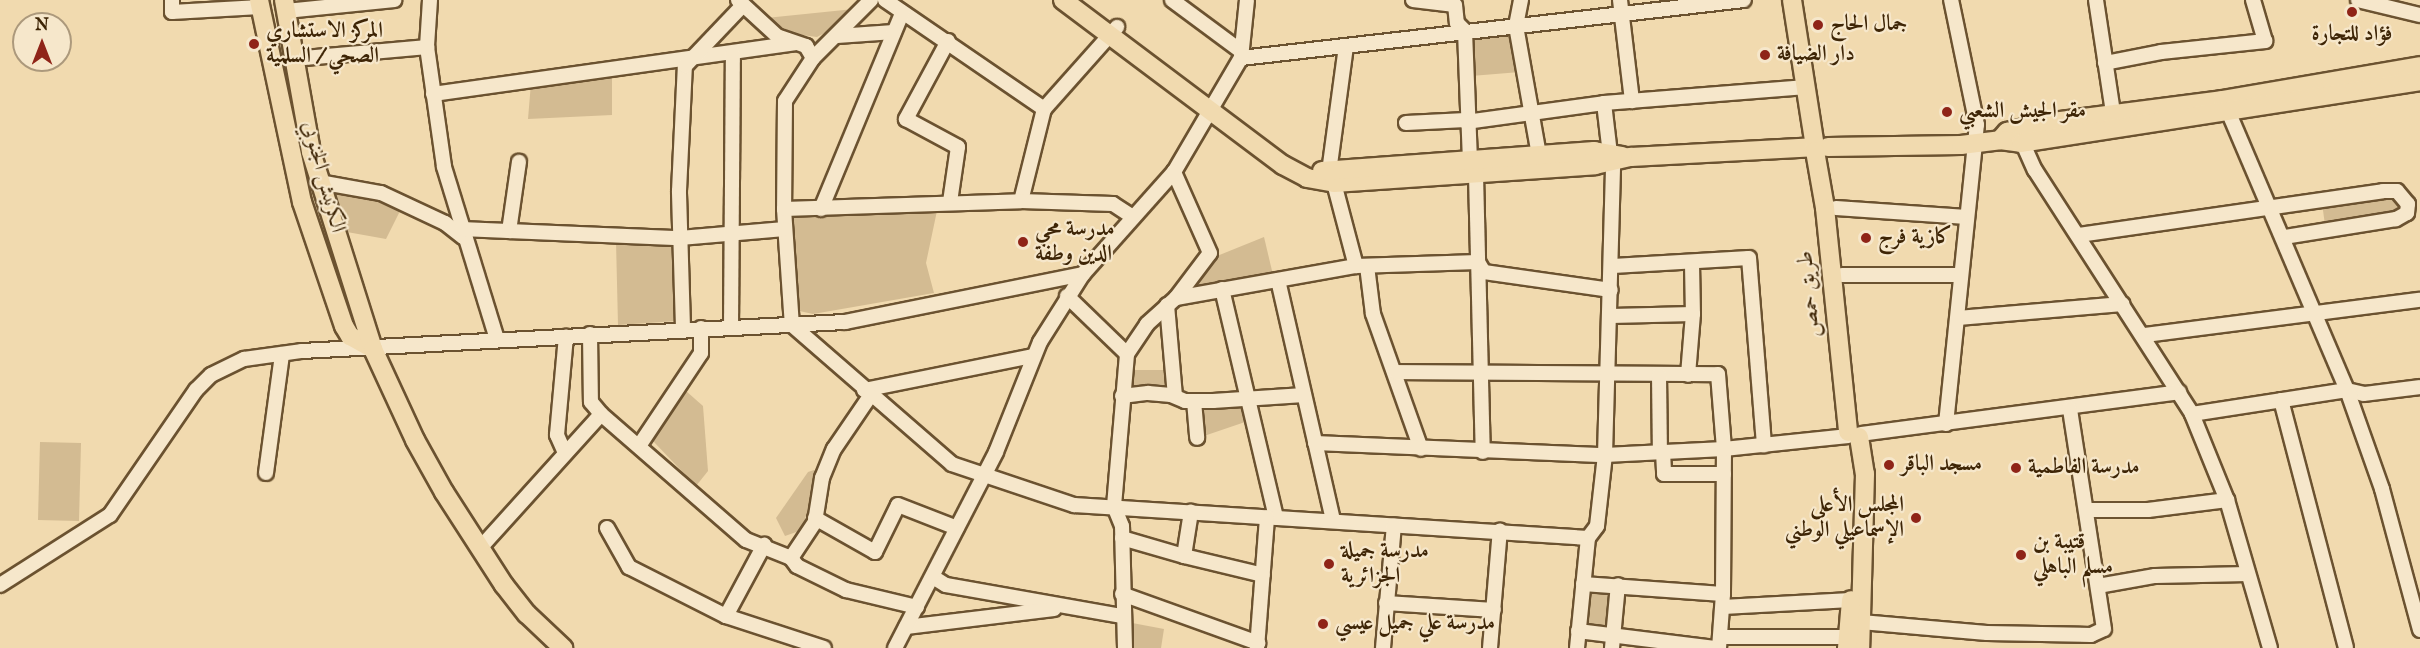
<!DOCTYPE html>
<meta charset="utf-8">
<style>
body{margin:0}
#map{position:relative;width:2420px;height:648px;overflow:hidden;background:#f1daaf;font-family:"IM FELL English",Amiri,serif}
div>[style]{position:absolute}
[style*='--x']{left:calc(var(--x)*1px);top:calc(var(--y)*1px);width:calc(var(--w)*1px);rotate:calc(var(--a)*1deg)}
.green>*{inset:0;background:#d3bb92}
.roads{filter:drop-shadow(2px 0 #6b5230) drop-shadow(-2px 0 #6b5230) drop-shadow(0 2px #6b5230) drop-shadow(0 -2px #6b5230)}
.minor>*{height:14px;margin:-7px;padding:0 7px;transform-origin:7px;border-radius:7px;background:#f6e7cb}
.major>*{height:18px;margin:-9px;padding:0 9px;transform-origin:9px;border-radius:9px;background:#f1daaf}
.dots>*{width:16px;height:16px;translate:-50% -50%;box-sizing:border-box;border:3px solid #f6e7cb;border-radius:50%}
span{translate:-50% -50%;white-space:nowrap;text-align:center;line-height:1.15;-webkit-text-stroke:4.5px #f6e7cb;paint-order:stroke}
.poi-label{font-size:22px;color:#3e2506;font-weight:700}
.left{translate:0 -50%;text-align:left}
.right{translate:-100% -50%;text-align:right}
.street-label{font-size:22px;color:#3e2506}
.north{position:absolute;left:12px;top:12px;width:60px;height:60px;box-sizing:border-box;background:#f6e7cb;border:2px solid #ac997c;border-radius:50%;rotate:0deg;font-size:16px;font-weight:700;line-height:24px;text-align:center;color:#3e2506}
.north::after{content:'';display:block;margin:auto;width:21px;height:27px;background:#8f2418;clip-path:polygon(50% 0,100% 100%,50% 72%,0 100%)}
</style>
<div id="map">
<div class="green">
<div style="clip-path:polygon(854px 9px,839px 25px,817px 37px,794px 34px,766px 18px)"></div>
<div style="clip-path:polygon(1516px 29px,1520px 72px,1471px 76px,1467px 33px)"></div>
<div style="clip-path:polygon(612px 72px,612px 115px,528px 119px,531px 83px)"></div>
<div style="clip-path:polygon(331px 185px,403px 205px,386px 239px,347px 232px)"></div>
<div style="clip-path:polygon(2395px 195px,2404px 208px,2399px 213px,2325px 225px,2322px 203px)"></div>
<div style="clip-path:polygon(938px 206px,926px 263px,934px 293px,813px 314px,795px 310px,787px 212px)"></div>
<div style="clip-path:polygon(1264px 237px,1273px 275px,1186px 291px,1217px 256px)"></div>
<div style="clip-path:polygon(616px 241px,677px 242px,677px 321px,618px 325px)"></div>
<div style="clip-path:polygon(1131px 370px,1168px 370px,1170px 392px,1127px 390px)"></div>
<div style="clip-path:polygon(686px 391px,703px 406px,708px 471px,696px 486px,653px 441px)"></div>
<div style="clip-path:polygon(1243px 404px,1248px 421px,1201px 437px,1200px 405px)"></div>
<div style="clip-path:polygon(40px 442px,81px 443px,79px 521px,38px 520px)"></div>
<div style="clip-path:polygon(814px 470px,818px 473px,802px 530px,785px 536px,776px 518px,808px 472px)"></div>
<div style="clip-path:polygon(1588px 586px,1615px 588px,1611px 631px,1584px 629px)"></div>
<div style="clip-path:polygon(1127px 622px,1164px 629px,1161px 648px,1128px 648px)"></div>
</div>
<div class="roads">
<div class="minor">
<div style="--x:172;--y:0;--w:12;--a:90"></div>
<div style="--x:172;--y:12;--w:88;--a:-3.3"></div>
<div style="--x:430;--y:0;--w:47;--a:93.7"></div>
<div style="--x:427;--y:47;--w:121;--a:81.9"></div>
<div style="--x:444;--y:167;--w:180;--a:72.9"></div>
<div style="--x:738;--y:0;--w:53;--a:42.7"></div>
<div style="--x:777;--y:36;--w:31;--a:19"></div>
<div style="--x:806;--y:46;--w:14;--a:60"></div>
<div style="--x:871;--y:0;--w:82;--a:135"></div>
<div style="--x:813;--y:58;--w:51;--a:123.1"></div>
<div style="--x:785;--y:101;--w:108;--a:90.5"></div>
<div style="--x:784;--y:209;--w:116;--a:86.1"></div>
<div style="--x:792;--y:325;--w:212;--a:41"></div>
<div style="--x:952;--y:464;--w:129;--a:18.6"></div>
<div style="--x:1074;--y:505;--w:515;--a:3.67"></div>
<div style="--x:885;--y:0;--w:193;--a:34.4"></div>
<div style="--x:1172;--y:0;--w:86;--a:36.5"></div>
<div style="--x:1413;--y:0;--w:42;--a:6.8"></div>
<div style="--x:1455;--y:5;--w:18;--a:84"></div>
<div style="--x:1457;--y:23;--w:11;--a:45"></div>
<div style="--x:1465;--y:31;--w:130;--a:87.8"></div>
<div style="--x:1521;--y:0;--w:26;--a:101"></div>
<div style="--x:1516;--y:26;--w:131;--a:79.9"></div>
<div style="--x:1620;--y:0;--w:102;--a:83.2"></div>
<div style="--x:2096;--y:0;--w:114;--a:81.4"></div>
<div style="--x:2358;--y:0;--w:64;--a:13.6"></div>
<div style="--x:286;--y:11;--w:109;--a:-5.8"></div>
<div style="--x:837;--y:36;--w:57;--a:-4"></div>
<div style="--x:948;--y:41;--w:89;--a:118.3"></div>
<div style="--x:906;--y:119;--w:59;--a:28.3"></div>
<div style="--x:958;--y:147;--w:56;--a:98.3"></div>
<div style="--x:1241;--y:58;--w:506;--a:-6.58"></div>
<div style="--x:293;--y:59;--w:135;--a:-5.1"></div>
<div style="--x:2105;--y:63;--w:57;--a:-11.1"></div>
<div style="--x:2161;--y:52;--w:105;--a:-6"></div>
<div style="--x:2265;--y:41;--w:43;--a:-106.3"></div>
<div style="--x:433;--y:94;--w:365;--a:-8"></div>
<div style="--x:1604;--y:103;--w:51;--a:83.3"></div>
<div style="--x:2225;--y:104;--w:311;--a:66.9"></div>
<div style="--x:2347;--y:390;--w:105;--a:70.5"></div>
<div style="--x:2382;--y:489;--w:146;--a:74.9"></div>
<div style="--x:1466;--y:122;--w:139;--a:-7.8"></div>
<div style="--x:1604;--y:103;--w:203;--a:-4.5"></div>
<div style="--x:1406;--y:123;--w:60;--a:-2.9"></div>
<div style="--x:2020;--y:137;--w:36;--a:66"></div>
<div style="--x:2035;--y:170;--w:290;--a:57.2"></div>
<div style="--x:2192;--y:414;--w:93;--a:67.9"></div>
<div style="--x:2227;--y:500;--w:154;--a:73.8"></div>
<div style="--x:1329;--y:172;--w:126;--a:-82.3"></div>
<div style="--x:1476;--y:175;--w:277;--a:88.6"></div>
<div style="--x:319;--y:182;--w:63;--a:10.1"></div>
<div style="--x:381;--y:193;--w:71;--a:25.1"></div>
<div style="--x:445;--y:223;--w:23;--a:38"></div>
<div style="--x:1334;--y:183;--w:86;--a:75.2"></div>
<div style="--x:1021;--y:201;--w:95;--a:-76"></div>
<div style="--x:1044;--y:109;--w:110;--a:-48.3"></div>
<div style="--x:1836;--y:208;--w:131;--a:3.9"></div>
<div style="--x:784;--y:209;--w:237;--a:-1.9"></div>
<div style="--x:1021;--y:201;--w:92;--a:1.9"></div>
<div style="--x:1113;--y:204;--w:24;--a:33"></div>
<div style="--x:821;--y:209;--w:212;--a:-67.5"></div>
<div style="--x:461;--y:229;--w:219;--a:2.4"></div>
<div style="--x:680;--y:238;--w:105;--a:-4.9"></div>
<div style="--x:509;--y:231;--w:70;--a:-81.8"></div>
<div style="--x:2079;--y:235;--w:307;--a:-8.2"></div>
<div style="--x:2383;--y:191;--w:14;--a:0"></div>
<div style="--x:2397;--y:191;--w:17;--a:50"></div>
<div style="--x:2408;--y:204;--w:9;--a:96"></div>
<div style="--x:2407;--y:213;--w:13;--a:151"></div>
<div style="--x:2396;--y:219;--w:112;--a:170.8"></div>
<div style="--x:1692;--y:264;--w:50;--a:88.9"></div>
<div style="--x:1367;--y:266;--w:48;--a:82.9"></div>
<div style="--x:1373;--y:314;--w:143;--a:70.4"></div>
<div style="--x:1613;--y:266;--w:136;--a:-3.4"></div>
<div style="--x:1749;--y:258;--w:188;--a:85.4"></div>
<div style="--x:1842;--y:275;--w:119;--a:0"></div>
<div style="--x:1278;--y:280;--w:247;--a:77.1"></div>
<div style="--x:1222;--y:289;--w:235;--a:76.7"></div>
<div style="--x:1067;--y:296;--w:83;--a:44"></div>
<div style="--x:1176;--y:298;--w:183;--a:-10.1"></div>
<div style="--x:1356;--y:266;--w:122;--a:-1.9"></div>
<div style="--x:1478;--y:262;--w:12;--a:59"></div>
<div style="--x:1484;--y:272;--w:128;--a:8.1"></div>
<div style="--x:1167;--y:305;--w:91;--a:85"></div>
<div style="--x:1611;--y:316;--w:82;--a:-1.4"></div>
<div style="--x:1693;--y:314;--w:61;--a:94.7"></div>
<div style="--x:1958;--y:318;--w:165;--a:-4.9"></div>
<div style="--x:731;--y:327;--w:274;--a:-89.6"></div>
<div style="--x:683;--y:328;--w:137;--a:-91.7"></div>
<div style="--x:679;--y:191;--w:125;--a:-87.3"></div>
<div style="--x:685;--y:66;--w:84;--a:-46.4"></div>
<div style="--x:590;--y:334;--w:68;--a:89.2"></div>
<div style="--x:591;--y:402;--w:16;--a:50"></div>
<div style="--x:2145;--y:335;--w:277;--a:-7.3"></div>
<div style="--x:1396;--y:372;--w:322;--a:0.4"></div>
<div style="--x:1718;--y:374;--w:75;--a:85.4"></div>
<div style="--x:1724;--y:449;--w:145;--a:90.4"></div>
<div style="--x:1723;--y:594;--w:54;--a:94.2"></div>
<div style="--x:1659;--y:375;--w:77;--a:89.3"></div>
<div style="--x:864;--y:390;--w:172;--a:-11.4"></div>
<div style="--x:1122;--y:396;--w:26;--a:-7"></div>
<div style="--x:1148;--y:393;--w:23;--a:5"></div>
<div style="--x:1171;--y:395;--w:15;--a:23"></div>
<div style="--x:1185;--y:401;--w:28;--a:0"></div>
<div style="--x:1213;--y:401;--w:91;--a:-3.8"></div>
<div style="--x:2281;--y:400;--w:256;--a:75.3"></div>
<div style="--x:1194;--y:401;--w:37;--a:85"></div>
<div style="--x:2192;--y:414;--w:157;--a:-8.8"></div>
<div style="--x:2347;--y:390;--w:17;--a:13"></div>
<div style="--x:2364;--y:394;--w:56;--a:-7.1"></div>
<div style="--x:1946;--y:424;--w:301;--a:-84.1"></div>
<div style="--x:1977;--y:125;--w:128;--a:-101.7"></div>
<div style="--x:1861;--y:434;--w:321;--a:-7.5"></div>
<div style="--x:1315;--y:443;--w:290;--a:2.4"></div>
<div style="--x:1605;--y:455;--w:119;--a:-2.9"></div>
<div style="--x:1724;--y:449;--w:125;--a:-6"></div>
<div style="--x:639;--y:446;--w:112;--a:-56.3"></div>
<div style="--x:701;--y:353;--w:25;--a:-90"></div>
<div style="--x:1663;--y:452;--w:22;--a:87"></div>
<div style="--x:1664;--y:474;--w:60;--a:0"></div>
<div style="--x:565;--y:453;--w:20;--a:-114"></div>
<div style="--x:557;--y:435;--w:99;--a:-84.8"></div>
<div style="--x:266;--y:473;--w:120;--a:-82.3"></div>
<div style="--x:2087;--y:510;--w:61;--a:0"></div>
<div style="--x:2148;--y:510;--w:80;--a:-7.2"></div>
<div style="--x:815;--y:518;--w:69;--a:29.5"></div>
<div style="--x:875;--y:552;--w:52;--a:-63.9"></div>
<div style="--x:898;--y:505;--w:63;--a:21.3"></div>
<div style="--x:607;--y:528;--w:45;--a:60.6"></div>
<div style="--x:629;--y:567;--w:109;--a:26.8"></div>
<div style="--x:726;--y:616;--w:103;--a:18.1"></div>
<div style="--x:1122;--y:538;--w:65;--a:16.2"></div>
<div style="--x:1184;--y:556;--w:45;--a:-81"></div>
<div style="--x:481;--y:547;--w:179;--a:-47.9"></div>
<div style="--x:601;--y:414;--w:192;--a:41"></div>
<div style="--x:746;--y:540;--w:48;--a:21.8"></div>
<div style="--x:791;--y:558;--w:43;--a:-56.3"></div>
<div style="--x:815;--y:522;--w:45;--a:-81"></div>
<div style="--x:822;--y:478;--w:31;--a:-68"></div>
<div style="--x:834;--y:449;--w:64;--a:-55.8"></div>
<div style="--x:1184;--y:556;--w:81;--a:13.5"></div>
<div style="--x:791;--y:558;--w:10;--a:53"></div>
<div style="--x:797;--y:566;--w:55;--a:26.1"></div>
<div style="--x:846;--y:590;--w:73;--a:13.5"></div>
<div style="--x:933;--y:577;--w:15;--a:32"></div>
<div style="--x:946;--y:585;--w:179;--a:10"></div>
<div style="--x:1583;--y:584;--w:140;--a:4.1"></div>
<div style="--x:0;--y:585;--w:130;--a:-32.5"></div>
<div style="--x:110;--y:515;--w:152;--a:-55.5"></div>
<div style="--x:196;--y:390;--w:21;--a:-45"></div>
<div style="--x:211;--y:375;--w:37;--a:-26"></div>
<div style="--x:244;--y:359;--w:59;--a:-7.9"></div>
<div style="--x:302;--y:351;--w:544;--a:-3.06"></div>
<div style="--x:845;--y:322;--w:243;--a:-11.4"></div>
<div style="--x:1083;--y:274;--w:137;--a:-48.3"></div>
<div style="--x:1174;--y:172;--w:132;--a:-59.6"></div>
<div style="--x:1241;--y:58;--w:58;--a:-84.1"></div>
<div style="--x:2098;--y:586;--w:58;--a:-10"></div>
<div style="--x:2155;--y:576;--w:93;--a:-1.2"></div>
<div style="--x:1122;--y:594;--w:145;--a:19.8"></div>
<div style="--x:1386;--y:603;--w:108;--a:3.7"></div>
<div style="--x:1723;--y:607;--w:128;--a:-3.1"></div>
<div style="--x:726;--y:616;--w:81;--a:-61.8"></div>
<div style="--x:1861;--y:622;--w:126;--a:5"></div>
<div style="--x:1987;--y:633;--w:104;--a:1.1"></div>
<div style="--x:2091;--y:635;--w:14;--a:-25"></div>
<div style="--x:2104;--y:629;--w:223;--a:-98.8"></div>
<div style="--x:906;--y:627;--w:149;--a:-6.9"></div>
<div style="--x:1578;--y:631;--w:138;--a:7.1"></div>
<div style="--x:1720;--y:637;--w:127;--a:0"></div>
<div style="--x:895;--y:648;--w:220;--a:-62.7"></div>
<div style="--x:996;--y:452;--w:118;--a:-68.2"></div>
<div style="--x:1040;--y:342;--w:80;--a:-57.7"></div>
<div style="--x:1125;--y:648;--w:122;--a:-91.4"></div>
<div style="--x:1122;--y:526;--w:22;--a:-112"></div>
<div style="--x:1114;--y:506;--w:153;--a:-85.1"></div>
<div style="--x:1127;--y:354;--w:36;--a:-56"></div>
<div style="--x:1147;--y:324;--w:39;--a:-42"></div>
<div style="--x:1176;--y:298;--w:56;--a:-52.9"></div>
<div style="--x:1210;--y:253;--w:89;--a:-114"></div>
<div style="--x:1257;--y:648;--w:131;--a:-85.6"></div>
<div style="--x:1383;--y:648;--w:123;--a:-84.9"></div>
<div style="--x:1490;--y:648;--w:118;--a:-85.2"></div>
<div style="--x:1577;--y:648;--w:111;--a:-84.3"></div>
<div style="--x:1588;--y:538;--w:15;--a:-53"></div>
<div style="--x:1597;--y:526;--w:71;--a:-83.6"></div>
<div style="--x:1605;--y:455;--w:294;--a:-88.4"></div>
<div style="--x:1612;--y:648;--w:63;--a:-84.6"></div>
</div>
<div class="major">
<div style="--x:259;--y:0;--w:207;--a:78"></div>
<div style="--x:302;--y:202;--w:131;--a:71.3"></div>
<div style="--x:344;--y:326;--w:12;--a:59"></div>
<div style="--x:350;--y:336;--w:26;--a:29"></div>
<div style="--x:284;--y:0;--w:154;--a:79.9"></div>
<div style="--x:311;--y:152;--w:207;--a:72.5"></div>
<div style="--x:373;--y:349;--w:100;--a:65.2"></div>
<div style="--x:415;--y:440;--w:60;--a:60.9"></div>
<div style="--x:444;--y:492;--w:111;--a:57.2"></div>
<div style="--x:504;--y:585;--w:37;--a:52"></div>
<div style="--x:527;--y:614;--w:50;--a:43.4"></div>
<div style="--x:1063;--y:0;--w:275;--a:36.9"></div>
<div style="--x:1283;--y:165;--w:27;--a:28"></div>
<div style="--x:1307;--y:178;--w:27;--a:10"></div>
<div style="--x:1334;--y:183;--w:262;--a:-3.9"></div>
<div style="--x:1595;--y:165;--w:37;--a:-13"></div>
<div style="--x:1631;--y:157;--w:182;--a:-3.1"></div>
<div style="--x:1792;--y:0;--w:143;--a:81.1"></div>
<div style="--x:2000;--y:140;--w:11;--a:-49"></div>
<div style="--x:2007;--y:132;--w:39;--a:-13"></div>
<div style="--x:2045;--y:123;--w:178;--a:-7.4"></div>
<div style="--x:2222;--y:100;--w:201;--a:-9.7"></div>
<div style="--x:1828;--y:147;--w:133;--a:-0.9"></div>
<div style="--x:1961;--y:145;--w:39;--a:-7"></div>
<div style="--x:2000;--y:140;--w:21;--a:8"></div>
<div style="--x:2021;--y:143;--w:404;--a:-8.8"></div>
<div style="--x:1815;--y:151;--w:58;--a:80"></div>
<div style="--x:1825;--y:208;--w:225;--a:84.1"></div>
<div style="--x:1322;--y:171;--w:273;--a:-4.2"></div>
<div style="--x:1594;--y:151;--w:29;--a:10"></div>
<div style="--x:1859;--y:437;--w:37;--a:81"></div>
<div style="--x:1865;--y:474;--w:174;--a:91.6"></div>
<div style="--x:1847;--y:648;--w:48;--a:-85.2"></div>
</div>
</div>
<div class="dots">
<div style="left:2352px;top:12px;background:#8f2418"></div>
<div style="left:1818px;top:25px;background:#8f2418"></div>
<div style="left:254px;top:44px;background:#8f2418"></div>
<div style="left:1765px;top:55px;background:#8f2418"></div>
<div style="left:1947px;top:112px;background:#8f2418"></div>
<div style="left:1866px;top:238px;background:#8f2418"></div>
<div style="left:1023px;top:242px;background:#8f2418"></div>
<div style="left:1889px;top:465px;background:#8f2418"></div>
<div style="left:2016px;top:468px;background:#8f2418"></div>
<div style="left:1916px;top:518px;background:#8f2418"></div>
<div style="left:2021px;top:555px;background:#8f2418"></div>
<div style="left:1329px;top:564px;background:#8f2418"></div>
<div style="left:1323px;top:624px;background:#8f2418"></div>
</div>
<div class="poi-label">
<span class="left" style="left:1830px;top:25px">جمال الحاج</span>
<span class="left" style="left:266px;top:44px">المركز الاستشاري<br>الصحي / السلمية</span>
<span style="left:2352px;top:35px">فؤاد للتجارة</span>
<span class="left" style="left:1777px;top:55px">دار الضيافة</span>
<span class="left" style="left:1959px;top:112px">مقر الجيش الشعبي</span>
<span class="left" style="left:1035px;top:242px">مدرسة محي<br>الدين وطفة</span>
<span class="left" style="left:1878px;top:238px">كازية فرج</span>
<span class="left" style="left:1901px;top:465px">مسجد الباقر</span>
<span class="left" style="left:2028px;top:468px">مدرسة الفاطمية</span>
<span class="right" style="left:1904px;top:518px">المجلس الأعلى<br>الإسماعيلي الوطني</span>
<span class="left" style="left:2033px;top:555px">قتيبة بن<br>مسلم الباهلي</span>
<span class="left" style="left:1341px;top:564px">مدرسة جميلة<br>الجزائرية</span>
<span class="left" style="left:1335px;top:624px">مدرسة علي جميل عيسي</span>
</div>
<div class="street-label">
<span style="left:323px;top:177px;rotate:75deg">الكرنيش الجنوبي</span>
<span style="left:1810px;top:294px;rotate:-96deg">طريق حمص</span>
</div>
<div class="north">N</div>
</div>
